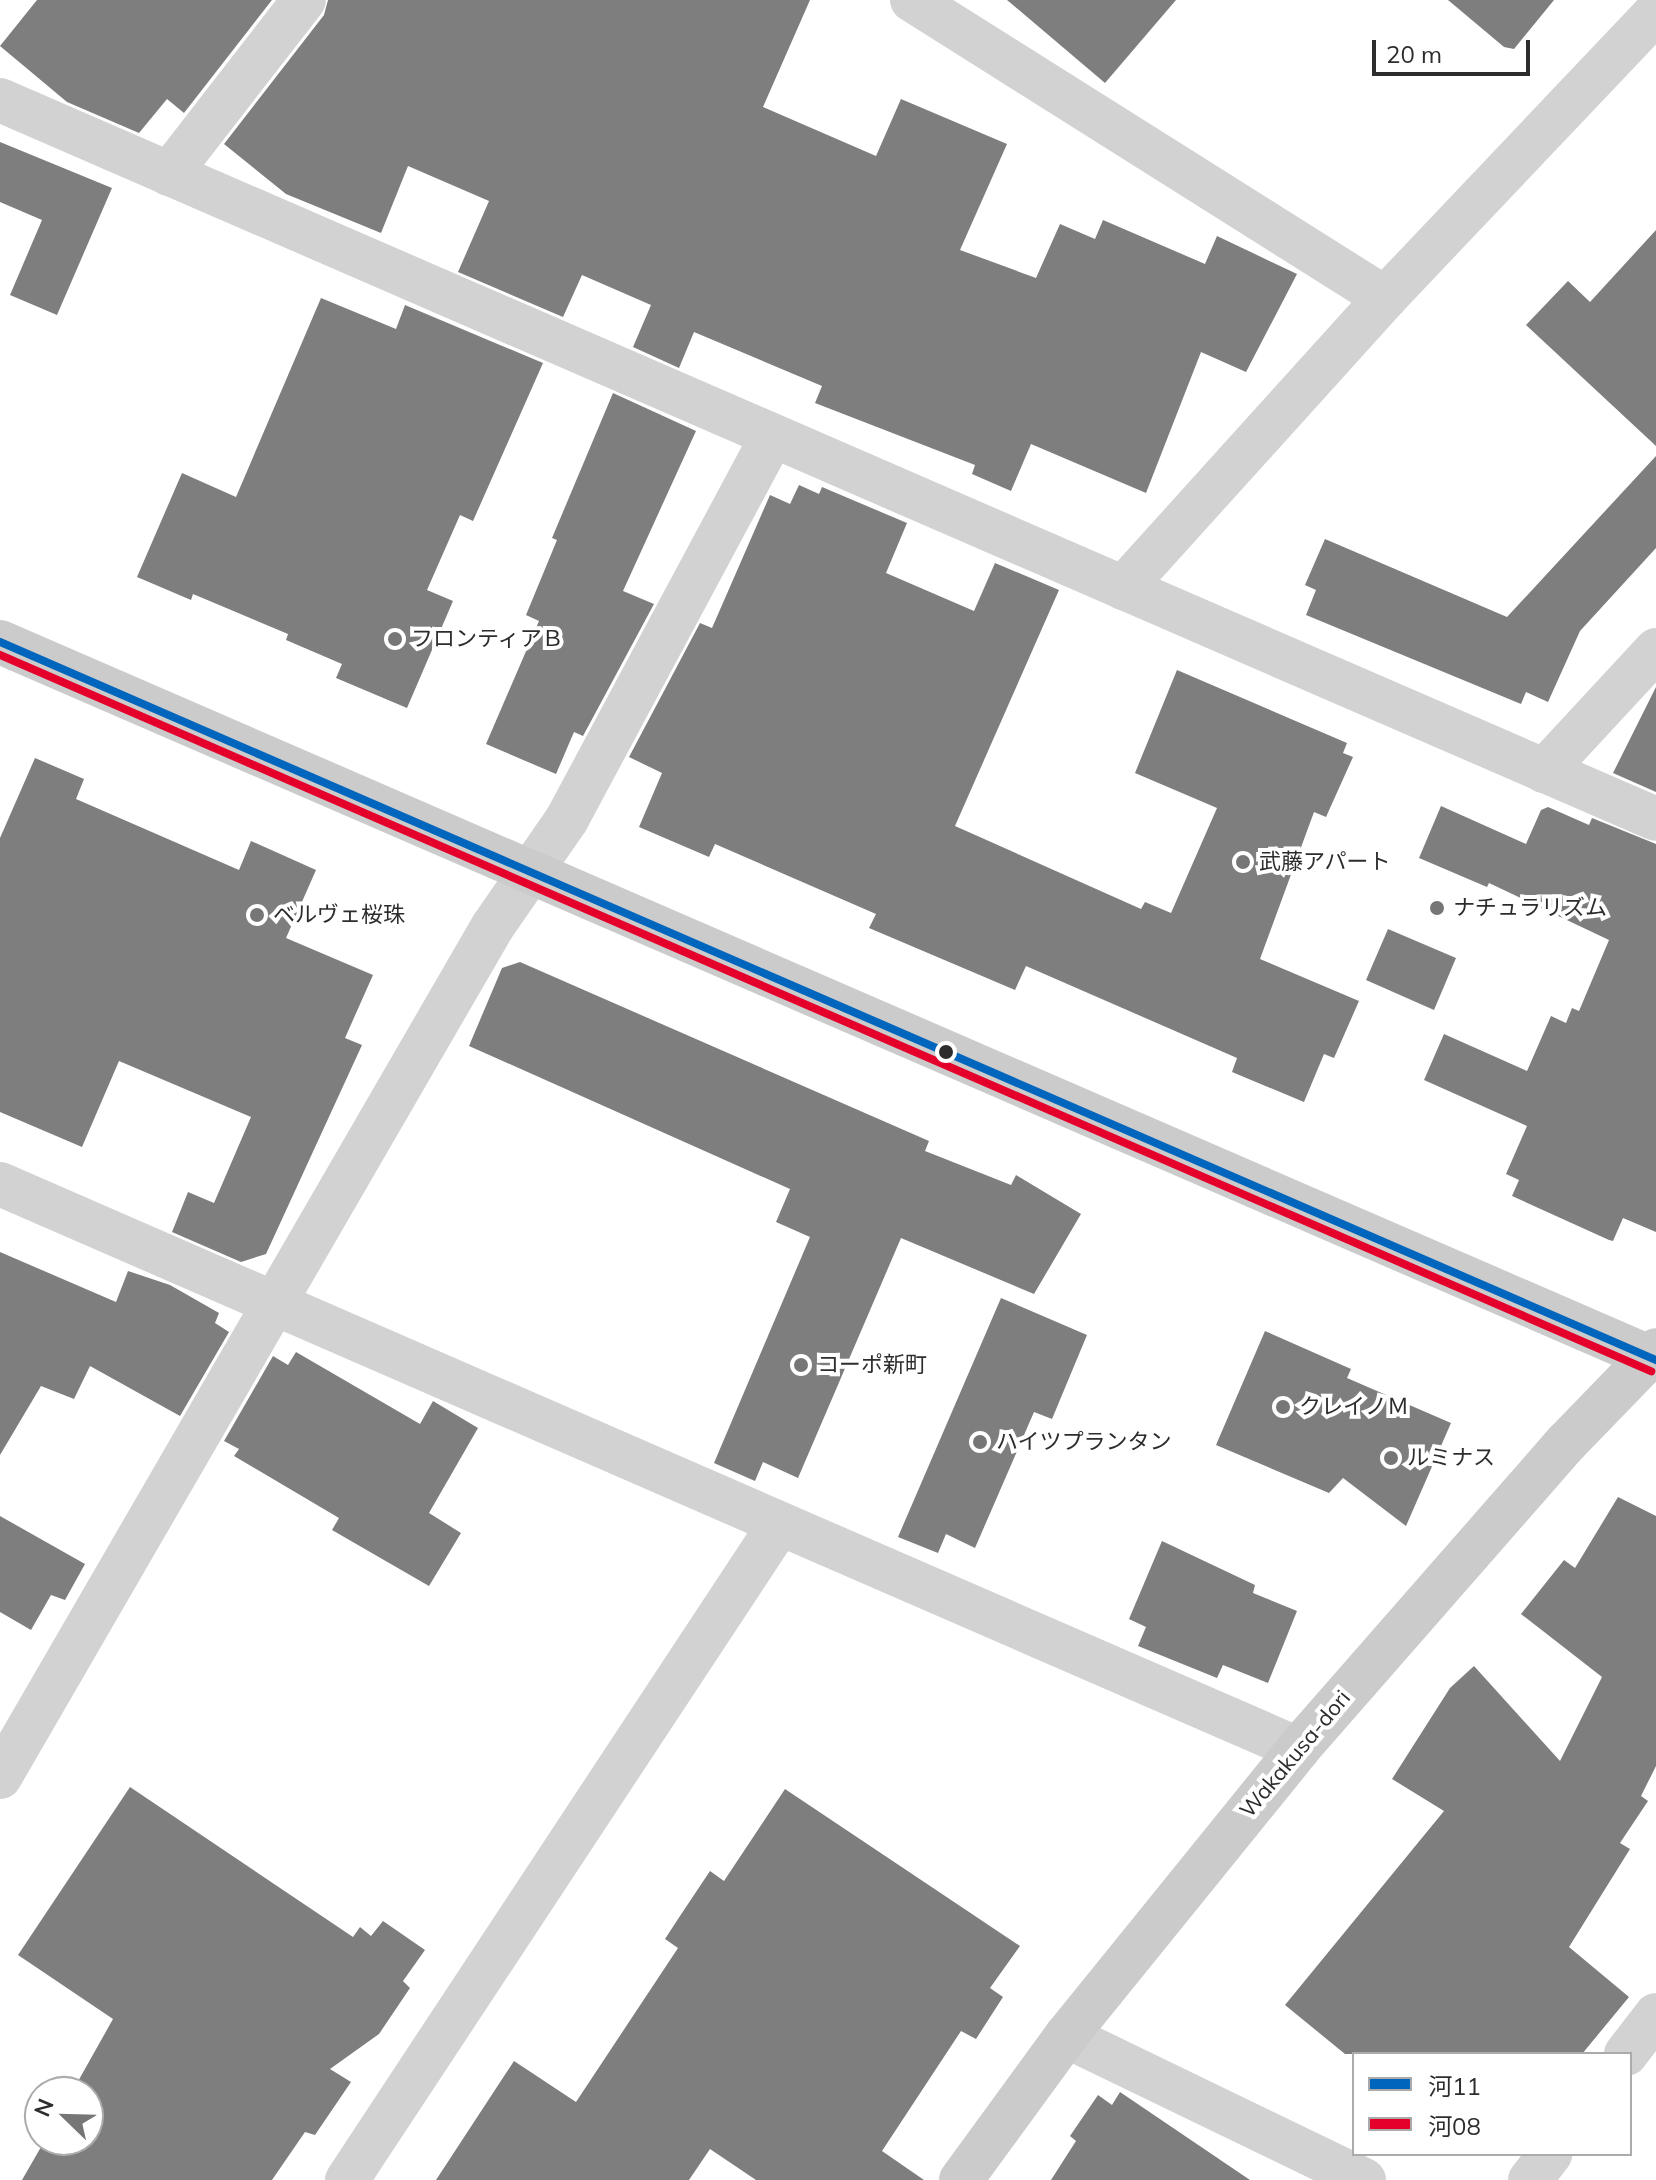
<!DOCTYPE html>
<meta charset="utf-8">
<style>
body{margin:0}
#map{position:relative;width:1656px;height:2180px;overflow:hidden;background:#fff;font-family:Mulish,"Noto Sans JP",sans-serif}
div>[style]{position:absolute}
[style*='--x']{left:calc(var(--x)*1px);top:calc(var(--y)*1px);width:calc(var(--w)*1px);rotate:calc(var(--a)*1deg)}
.building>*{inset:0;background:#7e7e7e}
.street>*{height:44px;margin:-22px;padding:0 22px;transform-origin:22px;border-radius:22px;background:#d2d2d2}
.secondary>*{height:44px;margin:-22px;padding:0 22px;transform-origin:22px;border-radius:22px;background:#cbcbcb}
.bus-1>*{height:8px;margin:-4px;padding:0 4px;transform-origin:4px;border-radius:4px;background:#0065bd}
.bus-2>*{height:8px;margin:-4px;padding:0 4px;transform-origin:4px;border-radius:4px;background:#e4002b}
.dots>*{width:22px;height:22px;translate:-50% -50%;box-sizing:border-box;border:4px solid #fff;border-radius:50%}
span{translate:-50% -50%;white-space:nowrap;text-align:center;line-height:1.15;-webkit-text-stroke:8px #fff;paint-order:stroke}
.poi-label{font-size:22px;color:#2d2d2d}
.left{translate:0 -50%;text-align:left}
.street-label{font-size:22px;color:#2d2d2d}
.legend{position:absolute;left:1352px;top:2052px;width:280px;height:104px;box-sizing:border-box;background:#fff;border:2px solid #ababab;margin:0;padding:10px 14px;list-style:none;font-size:24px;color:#2d2d2d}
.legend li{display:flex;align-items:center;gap:16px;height:40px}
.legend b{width:40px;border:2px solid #ababab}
.north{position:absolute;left:24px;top:2076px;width:80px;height:80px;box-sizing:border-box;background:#fff;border:2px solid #ababab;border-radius:50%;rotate:293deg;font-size:22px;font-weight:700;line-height:32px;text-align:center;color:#2d2d2d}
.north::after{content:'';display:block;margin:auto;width:28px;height:36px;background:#767676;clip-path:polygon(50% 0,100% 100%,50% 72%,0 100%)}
.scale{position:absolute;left:1372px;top:40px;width:158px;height:36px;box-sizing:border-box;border:4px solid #2d2d2d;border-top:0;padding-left:10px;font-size:24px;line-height:28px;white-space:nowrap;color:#2d2d2d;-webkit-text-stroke:6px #fff;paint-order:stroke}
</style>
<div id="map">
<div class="building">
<div style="clip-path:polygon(37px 0,272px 0,184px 113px,167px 99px,139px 133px,67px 102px,0 46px)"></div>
<div style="clip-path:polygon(328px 0,810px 0,763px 107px,876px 156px,901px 99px,1007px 144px,960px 250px,1036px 278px,1060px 224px,1095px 239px,1103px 220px,1205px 264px,1217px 236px,1297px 274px,1246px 372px,1201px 352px,1146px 493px,1031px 444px,1011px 491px,972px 474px,975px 465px,815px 403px,822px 386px,694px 332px,679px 368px,633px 347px,651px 305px,582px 275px,563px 317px,458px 272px,489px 201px,408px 166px,381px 233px,286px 194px,224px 144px,324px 15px)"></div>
<div style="clip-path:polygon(1007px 0,1176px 0,1105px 83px)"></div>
<div style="clip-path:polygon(1448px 0,1554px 0,1514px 49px,1504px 47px)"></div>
<div style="clip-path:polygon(0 142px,112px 188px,57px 315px,10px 295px,42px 220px,0 202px)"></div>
<div style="clip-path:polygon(1656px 230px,1656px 446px,1526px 325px,1568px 281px,1590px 302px)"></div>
<div style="clip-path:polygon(321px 298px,396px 329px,405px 305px,543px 363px,473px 521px,460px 515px,427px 590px,453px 601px,407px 708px,336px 678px,342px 664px,286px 640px,288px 634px,193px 594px,191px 600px,137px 577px,182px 473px,236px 497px)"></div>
<div style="clip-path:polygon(613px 393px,696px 431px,623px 591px,654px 604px,583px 736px,574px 732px,556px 774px,486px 744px,539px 621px,526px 615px,557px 540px,552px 538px)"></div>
<div style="clip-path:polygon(1656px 456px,1656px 548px,1580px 631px,1548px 702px,1526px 692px,1521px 704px,1306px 615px,1316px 590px,1305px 585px,1325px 539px,1507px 617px)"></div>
<div style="clip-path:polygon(799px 485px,819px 494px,822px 487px,907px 523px,886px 573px,974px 611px,995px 563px,1059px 590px,955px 826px,1141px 909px,1145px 902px,1171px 913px,1217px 808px,1135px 773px,1177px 670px,1347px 743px,1343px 753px,1353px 757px,1326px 817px,1314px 812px,1260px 959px,1359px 1001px,1334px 1058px,1324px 1054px,1304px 1102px,1232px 1072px,1237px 1058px,1026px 966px,1015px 990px,869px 928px,876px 914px,715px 844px,709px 857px,639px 827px,662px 773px,629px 757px,700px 623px,712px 628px,770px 495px,790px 504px)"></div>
<div style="clip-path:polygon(1656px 687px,1656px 792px,1613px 773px)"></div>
<div style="clip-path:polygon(35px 758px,84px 779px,76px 799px,239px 870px,251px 841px,316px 870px,286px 938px,373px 975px,345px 1038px,362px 1045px,266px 1254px,241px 1262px,172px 1232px,188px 1192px,214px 1203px,251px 1117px,119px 1061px,82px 1147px,0 1112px,0 838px)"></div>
<div style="clip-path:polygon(1441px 806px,1526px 844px,1541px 810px,1548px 807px,1589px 825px,1592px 818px,1656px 844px,1656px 1232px,1623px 1218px,1613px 1241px,1609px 1240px,1512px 1196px,1519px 1180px,1506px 1174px,1527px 1126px,1424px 1080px,1444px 1034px,1527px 1071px,1551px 1016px,1566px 1023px,1572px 1008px,1579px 1011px,1609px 940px,1489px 883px,1487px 887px,1419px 858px)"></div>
<div style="clip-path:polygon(1388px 929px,1456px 958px,1434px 1010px,1366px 980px)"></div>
<div style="clip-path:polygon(520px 962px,929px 1141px,925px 1151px,1011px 1185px,1016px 1175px,1081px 1214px,1034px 1294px,901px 1238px,798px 1478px,763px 1462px,755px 1481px,714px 1463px,810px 1237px,776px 1222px,790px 1189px,469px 1046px,502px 968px)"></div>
<div style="clip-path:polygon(0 1252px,116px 1302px,128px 1271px,170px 1285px,219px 1313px,215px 1323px,229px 1332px,180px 1416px,90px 1366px,74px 1399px,41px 1386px,0 1455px)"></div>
<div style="clip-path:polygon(1001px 1298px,1087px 1335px,1052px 1419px,1034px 1412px,975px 1548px,946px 1534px,938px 1553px,898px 1537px)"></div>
<div style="clip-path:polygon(1265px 1331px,1351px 1369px,1347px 1378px,1451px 1423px,1406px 1526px,1343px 1478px,1329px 1493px,1216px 1445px)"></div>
<div style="clip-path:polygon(296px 1352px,420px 1424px,433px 1401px,478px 1428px,429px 1513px,461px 1533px,429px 1586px,332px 1530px,339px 1518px,234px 1456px,239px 1449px,224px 1441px,273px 1356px,288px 1365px)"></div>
<div style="clip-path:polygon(1618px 1497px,1656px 1516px,1656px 1766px,1641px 1796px,1648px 1801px,1620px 1843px,1630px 1849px,1569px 1947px,1629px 1997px,1582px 2054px,1345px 2054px,1285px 2005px,1444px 1811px,1392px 1779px,1450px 1688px,1474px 1666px,1560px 1761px,1602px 1677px,1521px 1614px,1564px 1560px,1575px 1568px)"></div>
<div style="clip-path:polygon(0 1516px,85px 1564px,65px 1600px,51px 1595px,31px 1630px,0 1612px)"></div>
<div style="clip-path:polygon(1162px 1541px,1255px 1585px,1253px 1593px,1297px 1611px,1268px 1683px,1223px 1665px,1217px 1678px,1138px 1646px,1146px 1627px,1129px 1619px)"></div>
<div style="clip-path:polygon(130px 1787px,353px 1937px,360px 1927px,371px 1936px,383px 1921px,425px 1950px,403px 1981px,410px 1988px,379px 2034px,330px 2069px,351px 2082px,315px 2135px,305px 2132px,272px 2180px,22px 2180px,45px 2140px,88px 2140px,88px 2092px,72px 2092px,113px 2019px,18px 1955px)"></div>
<div style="clip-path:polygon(785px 1789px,1020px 1946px,990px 1988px,1003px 1997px,976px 2039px,961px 2031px,882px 2151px,924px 2180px,756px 2180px,710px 2149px,689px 2180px,436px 2180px,514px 2061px,576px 2102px,678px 1948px,665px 1939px,678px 1919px,710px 1871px,724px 1881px)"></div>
<div style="clip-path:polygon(1120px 2092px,1250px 2180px,1051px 2180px,1076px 2141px,1070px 2136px,1098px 2095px,1112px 2105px)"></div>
</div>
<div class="street">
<div style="--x:912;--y:0;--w:559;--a:32.21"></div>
<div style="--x:0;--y:100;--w:1805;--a:23.47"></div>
<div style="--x:169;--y:174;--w:220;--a:-52.2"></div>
<div style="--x:1123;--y:588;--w:391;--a:-47.9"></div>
<div style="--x:1385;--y:298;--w:394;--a:-46.5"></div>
<div style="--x:1544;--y:771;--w:165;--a:-47.2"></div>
<div style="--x:0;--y:1184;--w:1416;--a:23.52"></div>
<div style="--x:0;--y:1777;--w:983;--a:-59.92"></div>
<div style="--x:493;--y:926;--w:130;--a:-55.3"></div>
<div style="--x:567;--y:819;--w:434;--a:-61.8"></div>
<div style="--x:1066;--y:2036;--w:331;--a:25.8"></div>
<div style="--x:1626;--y:2054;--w:49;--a:-52.4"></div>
<div style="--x:347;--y:2180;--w:785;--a:-56.59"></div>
<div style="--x:1530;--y:2180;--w:33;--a:-52"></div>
</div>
<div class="secondary">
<div style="--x:0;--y:642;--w:1805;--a:23.44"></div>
<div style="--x:961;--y:2180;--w:178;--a:-53.9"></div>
<div style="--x:1066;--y:2036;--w:369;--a:-51"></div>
<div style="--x:1298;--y:1749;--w:407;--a:-48.8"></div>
<div style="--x:1566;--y:1443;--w:129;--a:-45.9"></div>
</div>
<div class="bus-1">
<div style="--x:0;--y:642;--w:1805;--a:23.44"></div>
</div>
<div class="bus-2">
<div style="--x:0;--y:655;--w:1800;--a:23.45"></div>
</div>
<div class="dots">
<div style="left:395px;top:639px;background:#767676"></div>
<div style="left:1243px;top:862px;background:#767676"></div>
<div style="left:1437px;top:908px;background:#767676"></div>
<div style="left:257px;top:915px;background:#767676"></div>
<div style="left:946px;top:1052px;background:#2d2d2d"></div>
<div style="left:801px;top:1365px;background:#767676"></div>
<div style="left:1283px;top:1407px;background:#767676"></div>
<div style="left:980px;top:1442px;background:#767676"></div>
<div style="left:1391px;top:1458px;background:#767676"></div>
</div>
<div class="poi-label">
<span class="left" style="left:411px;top:639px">フロンティアＢ</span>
<span class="left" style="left:1259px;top:862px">武藤アパート</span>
<span class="left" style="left:1453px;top:908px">ナチュラリズム</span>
<span class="left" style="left:273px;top:915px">ベルヴェ桜珠</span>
<span class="left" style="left:817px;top:1365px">コーポ新町</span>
<span class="left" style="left:1299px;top:1407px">クレイノＭ</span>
<span class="left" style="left:996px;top:1442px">ハイツプランタン</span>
<span class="left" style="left:1407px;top:1458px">ルミナス</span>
</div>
<div class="street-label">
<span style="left:1295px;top:1754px;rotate:-50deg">Wakakusa-dori</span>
</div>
<ul class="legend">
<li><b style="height:10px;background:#0065bd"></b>河11</li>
<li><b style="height:10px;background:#e4002b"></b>河08</li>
</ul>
<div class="north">N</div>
<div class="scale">20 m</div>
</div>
